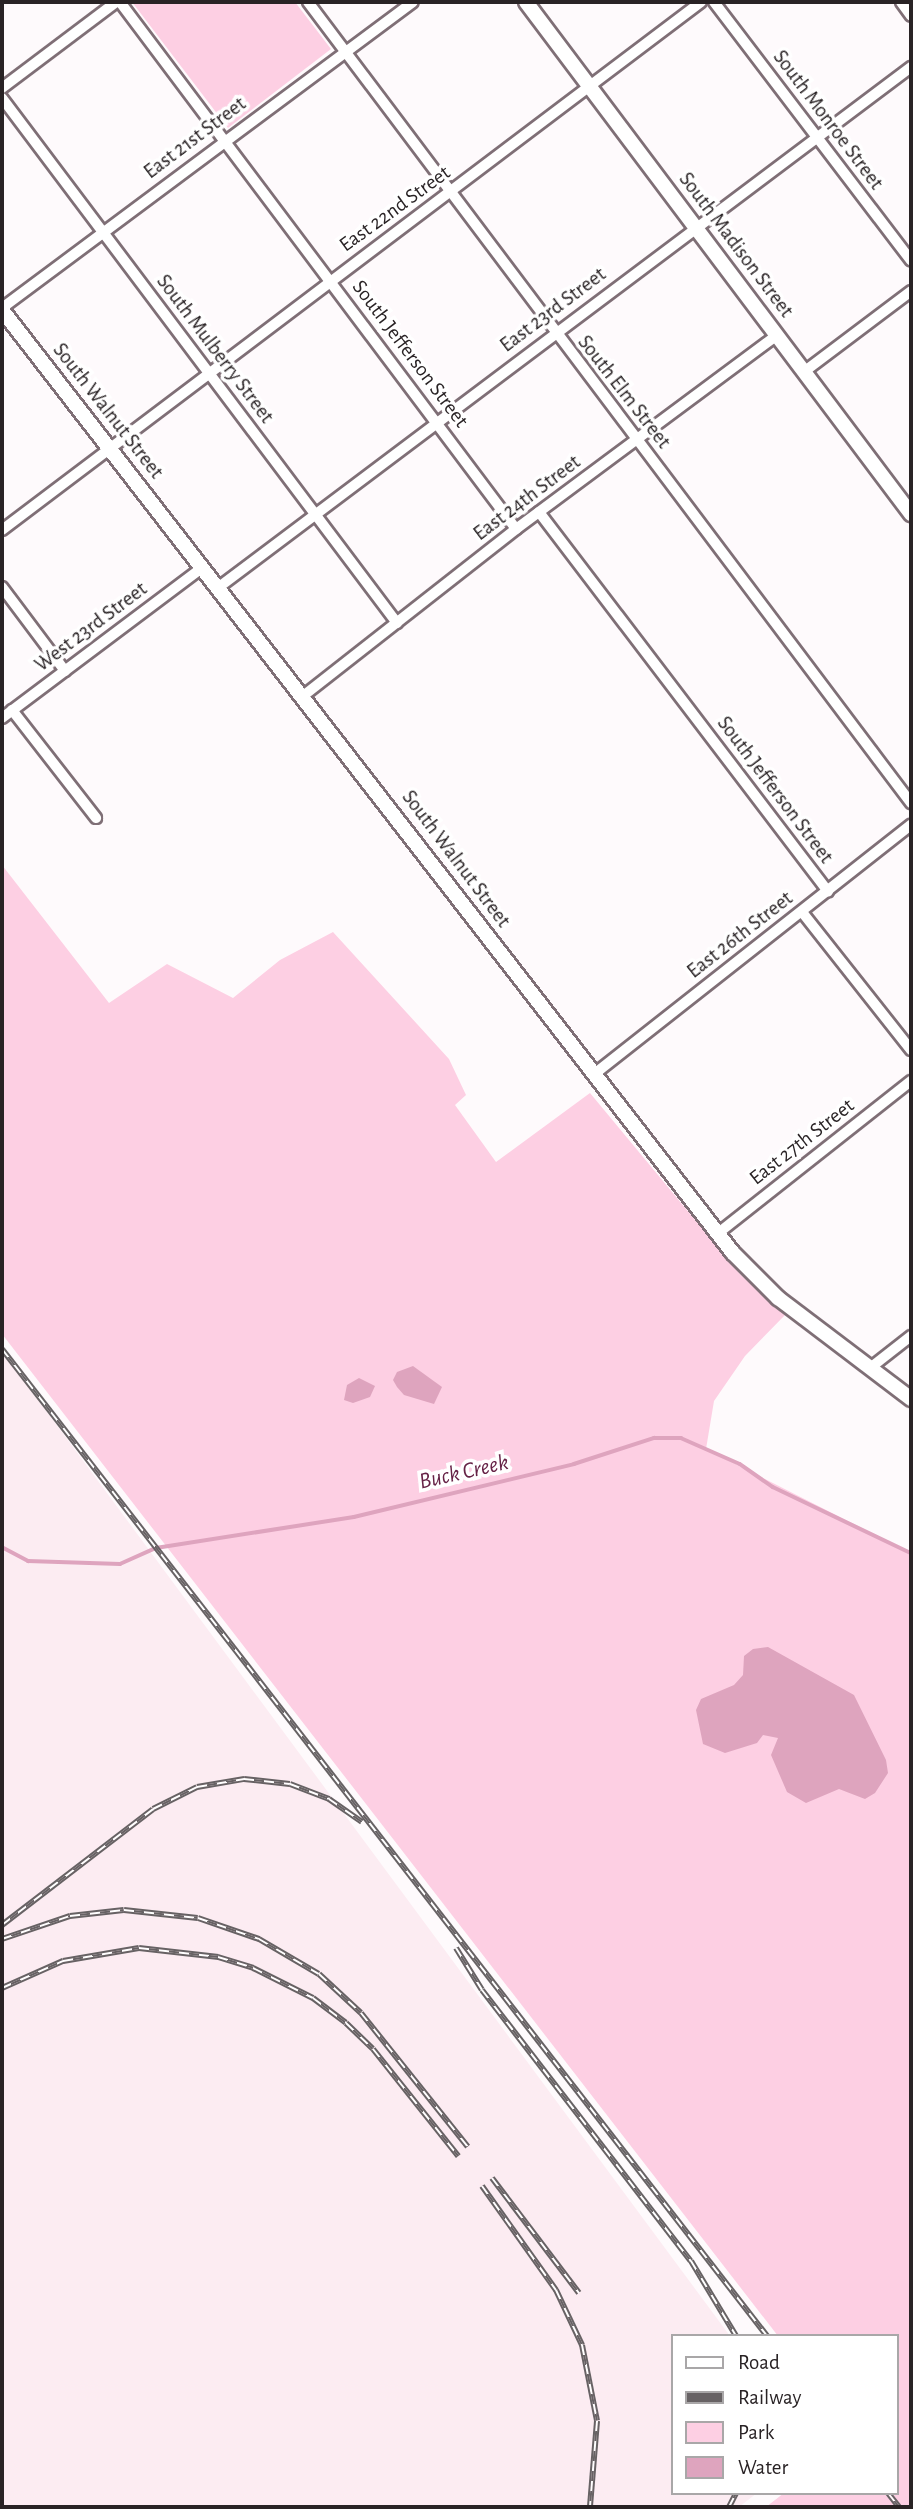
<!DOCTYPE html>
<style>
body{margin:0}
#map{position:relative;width:913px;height:2509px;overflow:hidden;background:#fefafc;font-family:"Alegreya Sans",sans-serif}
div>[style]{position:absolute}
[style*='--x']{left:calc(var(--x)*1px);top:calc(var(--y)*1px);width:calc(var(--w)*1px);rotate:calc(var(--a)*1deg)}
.built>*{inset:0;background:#fcecf2}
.green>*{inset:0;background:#fdcfe3}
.water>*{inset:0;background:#dea4be}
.stream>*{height:3.5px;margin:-1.75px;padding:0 1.75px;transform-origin:1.75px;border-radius:1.75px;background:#dea4be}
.roads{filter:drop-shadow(2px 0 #7f6f76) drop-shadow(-2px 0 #7f6f76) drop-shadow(0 2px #7f6f76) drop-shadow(0 -2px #7f6f76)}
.minor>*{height:10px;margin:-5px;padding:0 5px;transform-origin:5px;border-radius:5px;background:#fff}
.secondary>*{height:14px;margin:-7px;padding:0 7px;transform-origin:7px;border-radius:7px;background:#fff}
.rail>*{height:6px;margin-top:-3px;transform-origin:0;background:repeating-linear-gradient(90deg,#fff 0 10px,#676264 0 20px);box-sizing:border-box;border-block:2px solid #676264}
span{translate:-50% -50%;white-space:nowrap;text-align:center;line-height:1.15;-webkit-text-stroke:7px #fff;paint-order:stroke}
.street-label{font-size:21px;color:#292325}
.water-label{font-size:23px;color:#662246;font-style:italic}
.frame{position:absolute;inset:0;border:4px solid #292325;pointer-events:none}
.legend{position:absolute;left:671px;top:2334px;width:228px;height:161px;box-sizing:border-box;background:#fff;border:2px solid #a9a7a8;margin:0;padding:9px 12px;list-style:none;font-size:21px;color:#292325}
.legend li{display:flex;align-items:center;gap:14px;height:35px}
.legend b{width:35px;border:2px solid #a9a7a8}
</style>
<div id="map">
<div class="built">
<div style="clip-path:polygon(2px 1351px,730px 2336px,673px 2336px,673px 2493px,757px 2493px,739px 2507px,2px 2507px)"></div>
</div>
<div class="green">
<div style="clip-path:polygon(132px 2px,295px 2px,331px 49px,228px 128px)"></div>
<div style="clip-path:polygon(2px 865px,109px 1003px,167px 964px,233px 998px,280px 960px,333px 932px,449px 1059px,466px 1095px,455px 1105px,496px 1162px,590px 1093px,740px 1274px,785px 1315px,745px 1356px,714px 1401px,706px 1449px,911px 1553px,911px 2507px,766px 2507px,784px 2493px,897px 2493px,897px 2336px,778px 2336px,2px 1334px)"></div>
</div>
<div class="water">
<div style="clip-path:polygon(413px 1366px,442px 1387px,434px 1404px,404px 1395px,397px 1387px,393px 1380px,397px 1372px)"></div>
<div style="clip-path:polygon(359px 1378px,375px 1386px,370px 1397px,353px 1403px,344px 1400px,347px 1385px)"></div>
<div style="clip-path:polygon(768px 1647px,854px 1695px,886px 1760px,888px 1773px,875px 1793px,865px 1799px,839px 1789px,806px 1803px,787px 1792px,771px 1755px,778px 1738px,763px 1735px,757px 1743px,725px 1753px,703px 1744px,696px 1710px,701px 1699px,734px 1685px,743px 1675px,744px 1656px,753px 1649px)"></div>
</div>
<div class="stream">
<div style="--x:2;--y:1547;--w:30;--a:28"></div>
<div style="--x:28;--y:1561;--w:92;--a:1.9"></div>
<div style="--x:120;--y:1564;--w:39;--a:-24"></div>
<div style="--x:156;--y:1548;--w:200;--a:-8.9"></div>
<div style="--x:354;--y:1517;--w:226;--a:-13.5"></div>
<div style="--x:574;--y:1464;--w:84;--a:-18"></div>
<div style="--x:654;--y:1438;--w:27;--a:0"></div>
<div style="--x:681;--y:1438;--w:64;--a:23.8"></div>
<div style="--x:740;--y:1464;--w:40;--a:34.9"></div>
<div style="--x:773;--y:1487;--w:153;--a:25.6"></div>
</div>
<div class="roads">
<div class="minor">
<div style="--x:120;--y:2;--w:659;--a:53.08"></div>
<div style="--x:308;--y:2;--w:1003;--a:53.03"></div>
<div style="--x:714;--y:2;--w:325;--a:52.7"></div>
<div style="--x:901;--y:2;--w:17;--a:54"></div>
<div style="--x:2;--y:88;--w:143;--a:-37"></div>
<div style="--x:2;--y:98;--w:657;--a:53.04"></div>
<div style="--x:2;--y:308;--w:512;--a:-36.67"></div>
<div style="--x:805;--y:371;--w:133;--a:-37"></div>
<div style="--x:539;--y:512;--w:477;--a:52.7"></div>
<div style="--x:2;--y:530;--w:876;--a:-37.07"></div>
<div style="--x:2;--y:587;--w:105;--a:53.1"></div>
<div style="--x:219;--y:587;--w:866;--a:-36.92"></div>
<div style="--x:303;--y:696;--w:271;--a:-38.1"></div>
<div style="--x:516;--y:529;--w:325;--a:-36.6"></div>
<div style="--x:12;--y:710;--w:137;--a:52.1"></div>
<div style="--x:2;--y:718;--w:251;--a:-36.9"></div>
<div style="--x:802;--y:912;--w:176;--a:51.7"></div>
<div style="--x:593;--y:1075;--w:405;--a:-38.2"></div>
<div style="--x:717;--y:1234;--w:247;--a:-38.3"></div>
<div style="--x:870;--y:1368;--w:52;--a:-38"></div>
</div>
<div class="secondary">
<div style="--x:526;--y:2;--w:641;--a:53.06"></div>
<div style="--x:2;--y:310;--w:1193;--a:52.22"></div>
<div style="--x:733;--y:1253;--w:64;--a:45"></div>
<div style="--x:778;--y:1298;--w:167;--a:37.2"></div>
</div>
</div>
<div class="rail">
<div style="--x:2;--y:1349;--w:1249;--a:52.22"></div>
<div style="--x:2;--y:1925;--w:190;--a:-37.5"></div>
<div style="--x:153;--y:1809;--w:49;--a:-26.6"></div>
<div style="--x:197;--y:1787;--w:48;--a:-9.7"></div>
<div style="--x:244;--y:1779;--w:46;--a:6.2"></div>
<div style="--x:290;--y:1784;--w:42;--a:21"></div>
<div style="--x:329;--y:1799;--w:40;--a:34.9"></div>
<div style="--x:2;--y:1939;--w:72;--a:-18.7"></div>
<div style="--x:70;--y:1916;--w:54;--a:-6.3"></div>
<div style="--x:124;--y:1910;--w:74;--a:6.2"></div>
<div style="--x:198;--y:1918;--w:65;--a:19"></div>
<div style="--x:259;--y:1939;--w:69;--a:30.3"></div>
<div style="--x:319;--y:1974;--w:57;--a:42.9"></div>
<div style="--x:361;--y:2013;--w:171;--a:51.4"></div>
<div style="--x:456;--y:1948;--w:49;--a:58.2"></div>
<div style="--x:482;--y:1990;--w:342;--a:52.4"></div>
<div style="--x:691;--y:2261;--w:87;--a:59"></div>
<div style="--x:2;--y:1988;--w:67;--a:-23.9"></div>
<div style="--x:63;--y:1961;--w:77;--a:-9.7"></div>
<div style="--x:139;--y:1948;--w:80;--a:6.5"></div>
<div style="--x:218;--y:1957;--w:37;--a:17"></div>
<div style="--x:253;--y:1968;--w:67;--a:26.6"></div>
<div style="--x:313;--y:1998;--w:41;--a:37.1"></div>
<div style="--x:346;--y:2023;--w:37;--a:44"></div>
<div style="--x:373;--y:2049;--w:137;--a:51.5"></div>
<div style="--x:492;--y:2178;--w:144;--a:52.9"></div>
<div style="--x:482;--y:2186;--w:128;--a:54.6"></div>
<div style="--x:556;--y:2290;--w:61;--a:64.7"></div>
<div style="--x:582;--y:2345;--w:77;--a:78.8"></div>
<div style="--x:597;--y:2421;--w:86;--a:94.7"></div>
<div style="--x:888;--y:2493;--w:18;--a:52"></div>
<div style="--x:729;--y:2507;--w:16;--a:-63"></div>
</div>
<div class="street-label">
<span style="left:828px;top:120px;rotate:53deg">South Monroe Street</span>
<span style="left:195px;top:138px;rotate:-37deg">East 21st Street</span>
<span style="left:395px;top:209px;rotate:-36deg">East 22nd Street</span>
<span style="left:736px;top:245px;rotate:53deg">South Madison Street</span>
<span style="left:553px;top:310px;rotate:-37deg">East 23rd Street</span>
<span style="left:215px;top:349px;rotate:53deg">South Mulberry Street</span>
<span style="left:410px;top:354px;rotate:53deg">South Jefferson Street</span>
<span style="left:624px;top:392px;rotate:52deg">South Elm Street</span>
<span style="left:108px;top:411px;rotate:52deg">South Walnut Street</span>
<span style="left:527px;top:498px;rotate:-37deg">East 24th Street</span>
<span style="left:91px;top:627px;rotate:-37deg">West 23rd Street</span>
<span style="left:775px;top:790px;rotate:53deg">South Jefferson Street</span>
<span style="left:456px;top:859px;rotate:53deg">South Walnut Street</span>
<span style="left:740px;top:935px;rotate:-38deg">East 26th Street</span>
<span style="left:802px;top:1142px;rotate:-38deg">East 27th Street</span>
</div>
<div class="water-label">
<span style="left:464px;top:1473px;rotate:-13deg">Buck Creek</span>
</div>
<div class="frame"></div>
<ul class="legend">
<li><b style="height:9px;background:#fff"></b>Road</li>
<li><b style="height:9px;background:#676264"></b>Railway</li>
<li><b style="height:19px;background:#fdcfe3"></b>Park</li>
<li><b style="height:19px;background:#dea4be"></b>Water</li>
</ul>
</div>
